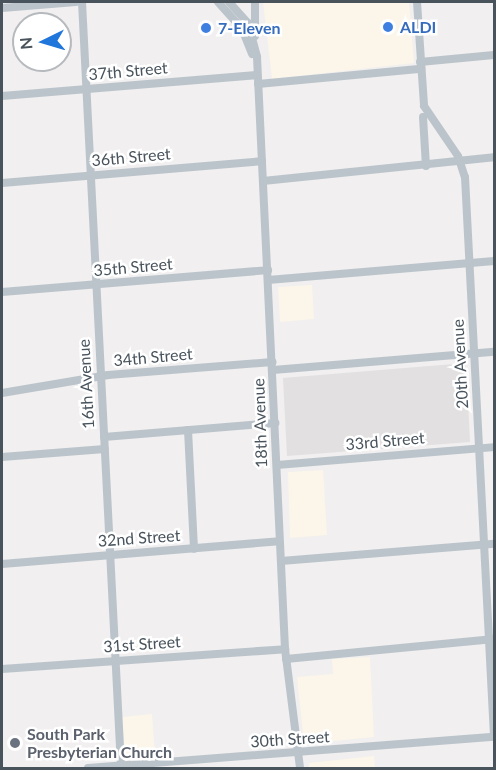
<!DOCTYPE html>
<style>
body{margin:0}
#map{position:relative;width:496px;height:770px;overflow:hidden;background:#f1efef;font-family:Lato,sans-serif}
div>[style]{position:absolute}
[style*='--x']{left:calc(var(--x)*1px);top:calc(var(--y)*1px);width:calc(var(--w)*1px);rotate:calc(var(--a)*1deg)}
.commercial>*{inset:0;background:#fbf6e9}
.education>*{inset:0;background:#e2e0e1}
.minor>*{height:8px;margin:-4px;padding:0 4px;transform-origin:4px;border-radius:4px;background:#bbc4cb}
.dots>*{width:16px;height:16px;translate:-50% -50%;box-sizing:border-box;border:3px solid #fff;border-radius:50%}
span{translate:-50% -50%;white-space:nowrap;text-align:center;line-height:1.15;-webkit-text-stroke:5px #fff;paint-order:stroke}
.shop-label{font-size:16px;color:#366cbe;font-weight:700}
.left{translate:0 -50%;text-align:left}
.street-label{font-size:16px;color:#48535c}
.worship-label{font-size:16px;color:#5b616d;font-weight:700}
.frame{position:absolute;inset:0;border:3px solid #48535c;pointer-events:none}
.north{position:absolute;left:12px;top:12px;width:60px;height:60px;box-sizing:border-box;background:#fff;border:2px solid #b6babe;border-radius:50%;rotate:265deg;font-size:16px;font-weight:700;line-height:24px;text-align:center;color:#48535c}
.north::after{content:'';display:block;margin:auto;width:21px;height:27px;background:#2076da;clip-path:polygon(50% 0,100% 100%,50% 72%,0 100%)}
</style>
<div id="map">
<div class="commercial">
<div style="clip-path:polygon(263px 2px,409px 2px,414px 63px,272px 79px)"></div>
<div style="clip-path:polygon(312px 285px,314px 319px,280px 322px,278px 287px)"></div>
<div style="clip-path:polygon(323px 470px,327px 535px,290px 538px,288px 472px)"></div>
<div style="clip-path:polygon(370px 657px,374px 737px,304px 744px,297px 677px,333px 674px,332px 659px)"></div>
<div style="clip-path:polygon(152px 714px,155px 755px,125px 758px,122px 717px)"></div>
<div style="clip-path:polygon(374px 756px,375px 768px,309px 768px,309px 763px)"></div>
</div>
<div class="education">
<div style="clip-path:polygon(466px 363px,470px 442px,287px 456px,283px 378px)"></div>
</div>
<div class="minor">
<div style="--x:82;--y:2;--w:765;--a:87.08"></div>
<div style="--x:218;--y:2;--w:36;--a:48"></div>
<div style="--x:242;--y:29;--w:27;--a:68"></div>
<div style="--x:229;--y:2;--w:28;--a:48"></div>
<div style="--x:248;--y:23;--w:35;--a:75"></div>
<div style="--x:257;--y:57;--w:593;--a:87.29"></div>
<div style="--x:285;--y:649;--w:120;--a:82.8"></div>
<div style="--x:255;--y:2;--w:34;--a:90"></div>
<div style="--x:417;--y:2;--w:104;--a:86.1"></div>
<div style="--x:424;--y:106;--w:60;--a:55.8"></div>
<div style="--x:458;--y:156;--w:22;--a:72"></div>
<div style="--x:465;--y:177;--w:560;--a:87.03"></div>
<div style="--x:2;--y:8;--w:74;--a:-4.6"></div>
<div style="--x:420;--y:62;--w:74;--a:-5.4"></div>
<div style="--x:258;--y:84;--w:164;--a:-5.3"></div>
<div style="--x:2;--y:96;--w:256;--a:-4.7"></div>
<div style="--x:423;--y:117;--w:49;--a:86.5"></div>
<div style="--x:263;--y:181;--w:232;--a:-5.9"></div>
<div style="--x:2;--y:183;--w:261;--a:-4.8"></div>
<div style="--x:268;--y:280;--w:227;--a:-4.8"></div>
<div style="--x:2;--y:292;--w:267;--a:-4.7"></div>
<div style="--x:273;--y:370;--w:222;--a:-4.7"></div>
<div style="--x:2;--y:393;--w:108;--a:-9.6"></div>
<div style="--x:108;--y:375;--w:165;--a:-4.5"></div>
<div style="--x:188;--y:430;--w:119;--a:87.1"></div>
<div style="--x:104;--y:437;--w:172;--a:-4.7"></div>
<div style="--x:2;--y:457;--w:103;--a:-4.4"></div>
<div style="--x:277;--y:465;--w:218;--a:-4.7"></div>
<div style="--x:281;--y:561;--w:214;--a:-4.6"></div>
<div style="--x:2;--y:564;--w:278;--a:-4.7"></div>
<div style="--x:286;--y:659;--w:209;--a:-5.5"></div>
<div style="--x:2;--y:669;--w:284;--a:-4"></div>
<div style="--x:88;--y:768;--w:407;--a:-4.4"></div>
</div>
<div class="dots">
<div style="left:388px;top:27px;background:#3f7fe0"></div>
<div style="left:206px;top:28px;background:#3f7fe0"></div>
<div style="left:15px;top:743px;background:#6b7280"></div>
</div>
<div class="shop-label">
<span class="left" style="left:400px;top:27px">ALDI</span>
<span class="left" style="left:218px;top:28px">7-Eleven</span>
</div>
<div class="street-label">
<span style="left:128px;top:71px;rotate:-5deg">37th Street</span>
<span style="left:131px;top:157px;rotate:-5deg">36th Street</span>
<span style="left:133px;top:267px;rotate:-5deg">35th Street</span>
<span style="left:153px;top:357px;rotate:-5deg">34th Street</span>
<span style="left:460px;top:364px;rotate:-93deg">20th Avenue</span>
<span style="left:86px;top:384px;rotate:-93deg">16th Avenue</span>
<span style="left:260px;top:423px;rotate:-92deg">18th Avenue</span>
<span style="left:385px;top:441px;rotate:-5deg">33rd Street</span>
<span style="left:139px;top:538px;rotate:-4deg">32nd Street</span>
<span style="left:142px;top:644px;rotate:-4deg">31st Street</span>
<span style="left:290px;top:739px;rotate:-4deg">30th Street</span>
</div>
<div class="worship-label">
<span class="left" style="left:27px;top:743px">South Park<br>Presbyterian Church</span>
</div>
<div class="frame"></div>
<div class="north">N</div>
</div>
